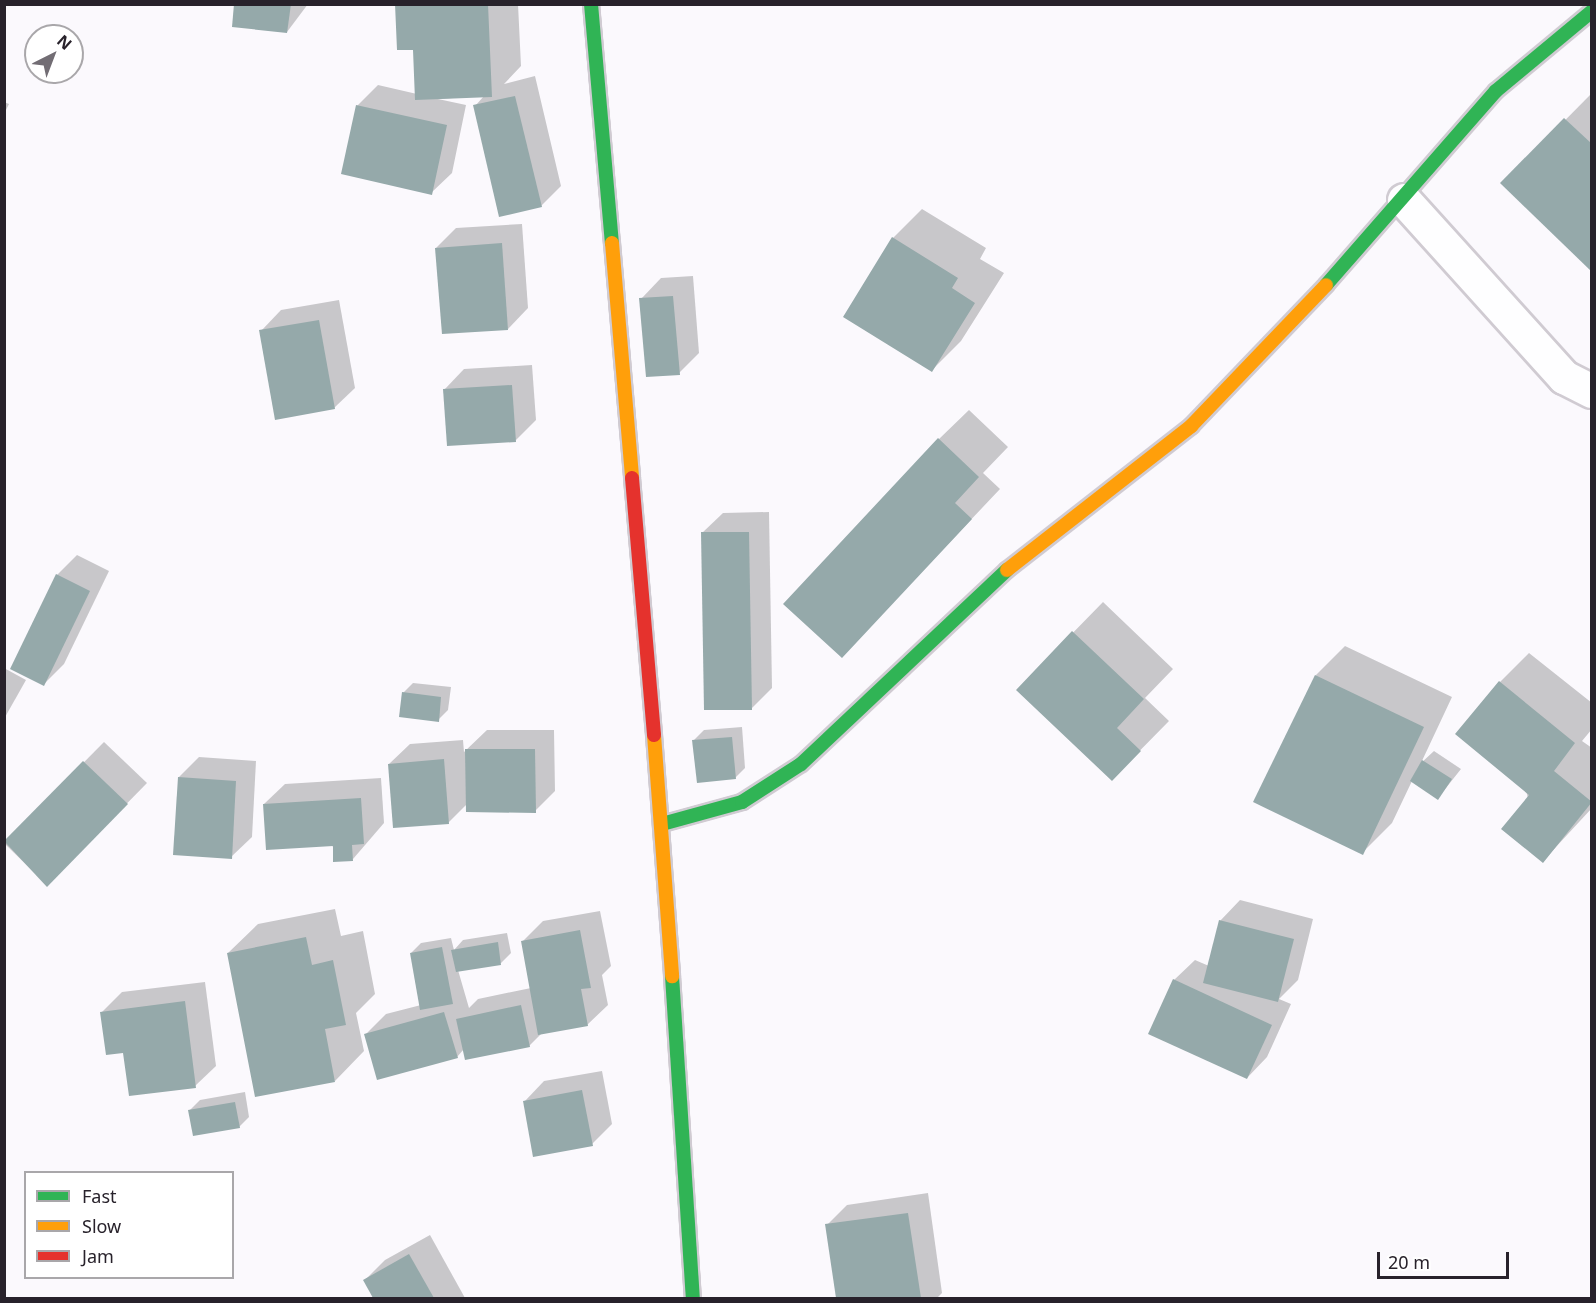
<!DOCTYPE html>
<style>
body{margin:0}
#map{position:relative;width:1596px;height:1303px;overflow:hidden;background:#fbf9fd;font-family:"Noto Sans",sans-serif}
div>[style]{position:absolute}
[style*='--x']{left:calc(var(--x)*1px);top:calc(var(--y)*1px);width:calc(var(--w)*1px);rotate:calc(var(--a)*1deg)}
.shadow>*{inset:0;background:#0003}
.building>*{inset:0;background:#95a9aa}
.roads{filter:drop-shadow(2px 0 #d0cbd2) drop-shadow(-2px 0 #d0cbd2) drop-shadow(0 2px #d0cbd2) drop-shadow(0 -2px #d0cbd2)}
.street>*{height:33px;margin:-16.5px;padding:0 16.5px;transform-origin:16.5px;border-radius:16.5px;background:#fefeff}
.fast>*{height:14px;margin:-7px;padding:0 7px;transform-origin:7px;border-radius:7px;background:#30b455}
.slow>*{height:14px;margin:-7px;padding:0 7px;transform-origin:7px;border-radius:7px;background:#ff9f0a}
.jam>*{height:14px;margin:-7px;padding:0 7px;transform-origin:7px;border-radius:7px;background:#e5322d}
span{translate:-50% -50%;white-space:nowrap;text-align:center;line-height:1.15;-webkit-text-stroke:4.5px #fff;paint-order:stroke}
.frame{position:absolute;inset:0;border:6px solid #28222b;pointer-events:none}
.legend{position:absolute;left:24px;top:1171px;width:210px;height:108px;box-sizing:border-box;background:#fff;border:2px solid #a9a7aa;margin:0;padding:8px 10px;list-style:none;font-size:18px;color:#28222b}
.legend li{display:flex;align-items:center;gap:12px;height:30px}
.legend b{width:30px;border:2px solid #a9a7aa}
.north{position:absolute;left:24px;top:24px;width:60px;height:60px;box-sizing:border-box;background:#fff;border:2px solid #a9a7aa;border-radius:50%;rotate:42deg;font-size:16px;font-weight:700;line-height:24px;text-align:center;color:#28222b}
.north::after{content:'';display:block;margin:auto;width:21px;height:27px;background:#726d74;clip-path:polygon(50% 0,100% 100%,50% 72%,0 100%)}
.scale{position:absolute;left:1377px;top:1252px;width:132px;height:27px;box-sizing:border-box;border:3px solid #28222b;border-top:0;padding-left:8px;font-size:18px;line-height:21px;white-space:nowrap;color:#28222b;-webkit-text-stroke:4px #fff;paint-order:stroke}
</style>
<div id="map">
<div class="shadow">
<div style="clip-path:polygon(236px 4px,308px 4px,287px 32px)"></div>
<div style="clip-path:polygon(397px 4px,518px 4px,521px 66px,504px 84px,535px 76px,561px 186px,541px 206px,475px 106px,484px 96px,438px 99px,466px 105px,452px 173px,431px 193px,357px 106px,378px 85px,417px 94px,415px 48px)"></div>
<div style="clip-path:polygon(1592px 93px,1592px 269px,1503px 183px)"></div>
<div style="clip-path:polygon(4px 102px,9px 104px,4px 114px)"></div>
<div style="clip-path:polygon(922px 209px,986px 248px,980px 259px,1004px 273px,961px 341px,932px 370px,893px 238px)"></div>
<div style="clip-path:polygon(522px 224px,528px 308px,508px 329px,436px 248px,456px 228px)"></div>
<div style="clip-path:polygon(693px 276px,699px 353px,679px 373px,641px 299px,661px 278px)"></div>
<div style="clip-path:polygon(339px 300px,355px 388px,334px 408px,261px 331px,281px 310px)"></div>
<div style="clip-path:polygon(532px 365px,536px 420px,516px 440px,444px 390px,464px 369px)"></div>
<div style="clip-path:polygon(969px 410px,1008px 447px,983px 473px,1000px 489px,842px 656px,939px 439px)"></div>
<div style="clip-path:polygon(769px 512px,772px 688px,752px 708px,702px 533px,723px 513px)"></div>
<div style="clip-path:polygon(77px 555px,109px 571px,64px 664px,44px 684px,57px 575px)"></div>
<div style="clip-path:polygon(1103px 602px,1173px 669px,1145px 698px,1169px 721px,1112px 779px,1018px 689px)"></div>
<div style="clip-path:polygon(1345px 646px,1452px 697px,1421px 763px,1434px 751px,1461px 769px,1438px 798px,1412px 781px,1392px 823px,1362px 853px,1316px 675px)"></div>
<div style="clip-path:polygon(1529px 653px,1592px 703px,1592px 729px,1582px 741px,1592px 748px,1592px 808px,1543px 861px,1500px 682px)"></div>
<div style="clip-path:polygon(4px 668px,26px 680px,4px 719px)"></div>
<div style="clip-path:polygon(413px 683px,451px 687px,448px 710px,438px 720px,403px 693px)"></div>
<div style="clip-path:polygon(742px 727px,745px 768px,735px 778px,694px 740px,704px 730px)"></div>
<div style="clip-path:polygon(487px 730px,554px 730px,555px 791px,535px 811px,467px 804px,448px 823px,389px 764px,410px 744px,463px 740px,464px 752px)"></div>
<div style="clip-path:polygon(104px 742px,147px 783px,47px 885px,4px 843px)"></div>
<div style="clip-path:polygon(199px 757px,256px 761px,252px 837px,231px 857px,179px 777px)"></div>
<div style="clip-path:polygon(381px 778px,384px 823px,353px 859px,264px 804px,285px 784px)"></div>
<div style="clip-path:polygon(1240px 900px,1313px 919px,1298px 980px,1279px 999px,1291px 1004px,1267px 1057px,1247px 1078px,1174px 980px,1195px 960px,1209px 966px,1220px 921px)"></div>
<div style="clip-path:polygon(335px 909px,341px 936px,363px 931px,375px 994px,356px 1013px,364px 1051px,335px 1081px,228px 953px,258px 924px)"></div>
<div style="clip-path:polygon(600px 911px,611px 966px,602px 975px,608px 1005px,587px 1025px,542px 1033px,529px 1046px,464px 1049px,457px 1057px,366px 1034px,386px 1014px,421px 1005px,411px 953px,421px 943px,451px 938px,454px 950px,463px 940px,507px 933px,511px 953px,501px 963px,458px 970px,469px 1008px,478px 999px,531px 988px,522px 942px,543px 921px)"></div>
<div style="clip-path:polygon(205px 982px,216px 1066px,195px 1086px,125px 1052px,102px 1012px,122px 992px)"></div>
<div style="clip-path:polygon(602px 1071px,612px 1124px,592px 1144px,524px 1102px,544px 1081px)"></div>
<div style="clip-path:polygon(245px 1092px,249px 1117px,239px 1127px,190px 1110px,200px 1100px)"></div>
<div style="clip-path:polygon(928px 1193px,942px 1293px,937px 1298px,838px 1298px,827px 1225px,847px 1205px)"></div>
<div style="clip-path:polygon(430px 1235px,465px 1298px,375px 1298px,365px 1280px,385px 1260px)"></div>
</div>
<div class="building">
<div style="clip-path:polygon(234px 4px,291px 4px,287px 33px,232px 27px)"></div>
<div style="clip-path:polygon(395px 4px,488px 4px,492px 97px,415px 100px,413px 50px,397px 50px)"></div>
<div style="clip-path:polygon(515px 96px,542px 207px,499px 217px,473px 105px)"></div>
<div style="clip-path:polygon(356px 105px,447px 125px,432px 195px,341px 174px)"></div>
<div style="clip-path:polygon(1564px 118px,1592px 144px,1592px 272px,1500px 183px)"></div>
<div style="clip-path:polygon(892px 237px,958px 278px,952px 288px,975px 303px,932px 372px,843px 317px)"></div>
<div style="clip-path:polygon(502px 243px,508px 330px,442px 334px,435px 248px)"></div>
<div style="clip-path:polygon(673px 296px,680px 375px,646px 377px,639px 298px)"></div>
<div style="clip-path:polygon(319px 320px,335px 409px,275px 420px,259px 330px)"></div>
<div style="clip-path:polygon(512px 385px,516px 442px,447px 446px,443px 389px)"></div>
<div style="clip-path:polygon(938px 438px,979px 477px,955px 503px,972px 519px,842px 658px,783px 604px)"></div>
<div style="clip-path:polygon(701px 532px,749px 532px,752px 710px,704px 710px)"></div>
<div style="clip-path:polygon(56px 574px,90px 591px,44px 686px,10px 669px)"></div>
<div style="clip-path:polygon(1072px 631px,1144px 699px,1117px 728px,1141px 751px,1112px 781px,1016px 690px)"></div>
<div style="clip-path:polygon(1315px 675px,1424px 727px,1363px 855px,1253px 802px)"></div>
<div style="clip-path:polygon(1499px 681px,1575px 743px,1554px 771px,1592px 802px,1543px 863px,1501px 829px,1529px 795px,1455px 734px)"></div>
<div style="clip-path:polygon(402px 692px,441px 697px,439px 722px,399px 717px)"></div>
<div style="clip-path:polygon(732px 737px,736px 779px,697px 783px,692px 740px)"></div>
<div style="clip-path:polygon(465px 749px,535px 749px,536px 813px,466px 812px)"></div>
<div style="clip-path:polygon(444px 759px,449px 824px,393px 828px,388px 764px)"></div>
<div style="clip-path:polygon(1422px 760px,1452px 779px,1438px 800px,1410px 781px)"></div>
<div style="clip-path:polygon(83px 761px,128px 804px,47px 887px,4px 841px)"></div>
<div style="clip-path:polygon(178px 777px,236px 781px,232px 859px,173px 855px)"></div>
<div style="clip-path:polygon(361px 798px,364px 844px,352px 845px,353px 861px,333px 862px,333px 846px,266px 850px,263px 804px)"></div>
<div style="clip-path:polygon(1219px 920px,1294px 939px,1278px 1002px,1203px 983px)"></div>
<div style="clip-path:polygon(580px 930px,591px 988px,581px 989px,588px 1026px,538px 1035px,521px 941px)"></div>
<div style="clip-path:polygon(306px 937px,312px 965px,333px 960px,346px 1025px,325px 1029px,335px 1082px,255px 1097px,227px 953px)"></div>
<div style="clip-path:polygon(498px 942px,501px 965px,456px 972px,451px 950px)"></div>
<div style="clip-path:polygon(442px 947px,453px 1004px,420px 1010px,410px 953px)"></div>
<div style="clip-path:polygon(1173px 979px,1272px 1025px,1247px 1079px,1148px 1034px)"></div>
<div style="clip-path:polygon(185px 1001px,196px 1088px,129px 1096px,123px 1053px,106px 1055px,100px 1012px)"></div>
<div style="clip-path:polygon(521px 1005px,530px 1047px,465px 1060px,456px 1019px)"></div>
<div style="clip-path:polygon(444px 1012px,458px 1058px,377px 1080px,364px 1034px)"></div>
<div style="clip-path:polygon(582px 1090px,593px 1146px,533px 1157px,523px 1101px)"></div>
<div style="clip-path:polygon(235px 1102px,240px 1128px,193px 1136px,188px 1110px)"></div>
<div style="clip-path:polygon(908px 1213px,921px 1298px,836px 1298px,825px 1224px)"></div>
<div style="clip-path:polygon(409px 1254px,434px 1298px,373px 1298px,363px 1280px)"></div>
</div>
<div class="roads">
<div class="street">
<div style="--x:1404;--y:200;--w:239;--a:47.9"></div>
<div style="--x:1564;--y:377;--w:31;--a:27"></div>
</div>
<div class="fast">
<div style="--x:591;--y:4;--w:240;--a:85"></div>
<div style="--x:1326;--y:285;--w:258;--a:-48.8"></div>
<div style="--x:1496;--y:91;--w:125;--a:-39.8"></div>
<div style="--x:662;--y:824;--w:83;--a:-15.4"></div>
<div style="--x:742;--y:802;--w:70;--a:-32.8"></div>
<div style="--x:801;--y:764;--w:283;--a:-43.3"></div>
<div style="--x:672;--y:976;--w:323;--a:86.3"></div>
</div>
<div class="slow">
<div style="--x:612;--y:243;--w:236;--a:85.1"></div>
<div style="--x:1007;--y:570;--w:234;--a:-38"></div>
<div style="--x:1191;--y:426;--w:195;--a:-46.2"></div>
<div style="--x:654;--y:735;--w:242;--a:85.7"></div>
</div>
<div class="jam">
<div style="--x:632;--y:478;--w:258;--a:85.1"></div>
</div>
</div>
<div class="frame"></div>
<ul class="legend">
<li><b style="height:8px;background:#30b455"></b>Fast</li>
<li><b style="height:8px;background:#ff9f0a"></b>Slow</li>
<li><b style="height:8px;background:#e5322d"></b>Jam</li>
</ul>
<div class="north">N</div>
<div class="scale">20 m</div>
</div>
